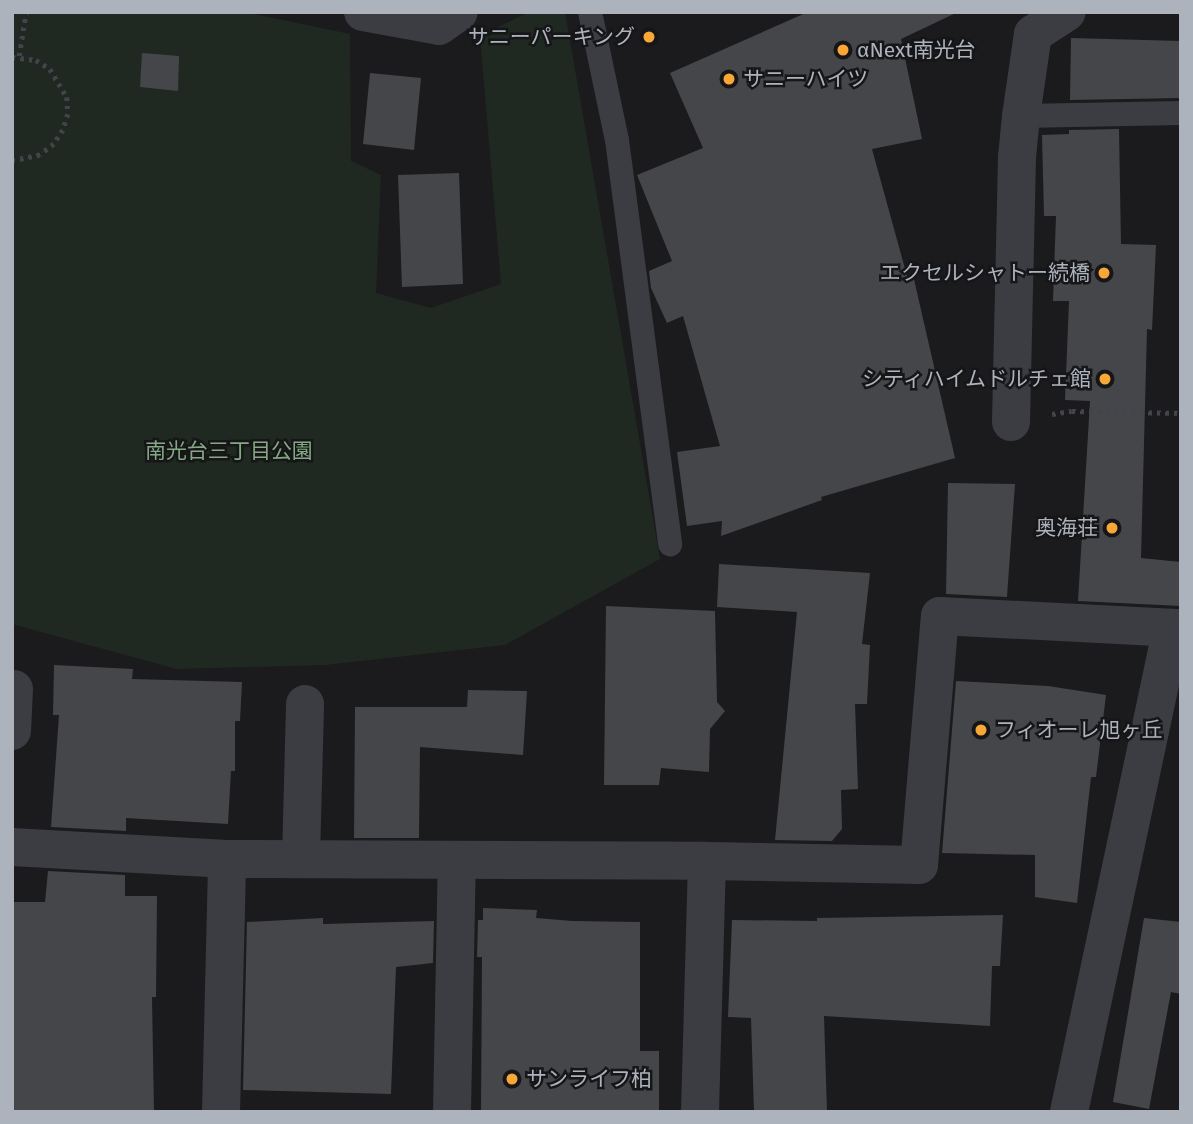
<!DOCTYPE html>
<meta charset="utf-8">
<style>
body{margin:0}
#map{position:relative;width:1193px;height:1124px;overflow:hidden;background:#1b1b1d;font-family:"Fira Sans","Noto Sans JP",sans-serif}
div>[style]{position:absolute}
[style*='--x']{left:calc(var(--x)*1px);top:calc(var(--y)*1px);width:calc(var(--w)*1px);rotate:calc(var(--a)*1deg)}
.green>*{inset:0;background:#202921}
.building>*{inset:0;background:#45464a}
.path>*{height:4.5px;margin-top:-2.25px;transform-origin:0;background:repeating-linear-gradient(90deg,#41444a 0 3.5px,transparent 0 8.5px)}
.service>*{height:24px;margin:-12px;padding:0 12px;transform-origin:12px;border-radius:12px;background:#3b3d42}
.minor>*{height:38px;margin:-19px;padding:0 19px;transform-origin:19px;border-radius:19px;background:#3b3d42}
.tertiary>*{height:38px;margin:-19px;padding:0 19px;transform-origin:19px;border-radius:19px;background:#3b3d42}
.dots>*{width:19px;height:19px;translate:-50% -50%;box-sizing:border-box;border:4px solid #161618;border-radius:50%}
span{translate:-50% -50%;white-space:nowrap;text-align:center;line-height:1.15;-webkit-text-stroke:5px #161618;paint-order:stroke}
.poi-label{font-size:21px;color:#adb3bd}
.right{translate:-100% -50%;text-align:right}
.left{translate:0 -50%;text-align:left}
.park-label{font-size:21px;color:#84a884}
.frame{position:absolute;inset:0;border:14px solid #adb3bd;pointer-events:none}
</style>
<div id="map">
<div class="green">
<div style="clip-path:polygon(12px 12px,245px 12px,350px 34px,351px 161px,381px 175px,376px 293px,431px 308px,501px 284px,480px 36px,529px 12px,565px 12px,660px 559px,505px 645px,325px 665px,177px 669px,12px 624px)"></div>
</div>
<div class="building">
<div style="clip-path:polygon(808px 12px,958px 12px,901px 39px,922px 139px,872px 149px,907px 276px,913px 275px,955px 458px,821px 497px,822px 500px,721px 536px,722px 521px,687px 526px,677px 452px,720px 446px,683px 316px,667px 323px,651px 288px,649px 271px,672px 261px,637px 175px,703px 148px,670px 73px)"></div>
<div style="clip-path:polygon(1071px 38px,1181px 41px,1181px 98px,1070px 100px)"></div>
<div style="clip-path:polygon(142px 53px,179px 56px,178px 91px,140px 87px)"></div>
<div style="clip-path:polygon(370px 73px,421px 78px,414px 150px,363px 144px)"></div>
<div style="clip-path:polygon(1119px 129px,1121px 244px,1156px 245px,1152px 330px,1147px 329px,1141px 558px,1181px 562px,1181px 606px,1078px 601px,1090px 401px,1065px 400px,1069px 301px,1053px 301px,1056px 216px,1044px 216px,1042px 135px,1069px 134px,1069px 130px)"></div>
<div style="clip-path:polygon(459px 173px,463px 284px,402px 287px,398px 175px)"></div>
<div style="clip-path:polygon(948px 483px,1015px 484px,1007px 597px,946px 594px)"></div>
<div style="clip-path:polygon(719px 564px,870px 573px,862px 644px,870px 645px,867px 704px,855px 704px,858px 789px,841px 790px,842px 829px,832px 841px,775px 840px,797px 612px,717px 607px)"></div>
<div style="clip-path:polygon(606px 606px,715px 611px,717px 702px,725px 711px,710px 729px,709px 772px,661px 768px,659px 785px,604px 785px)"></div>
<div style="clip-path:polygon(54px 665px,133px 669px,132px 679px,242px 682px,240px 721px,235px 721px,235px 771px,231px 771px,228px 824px,126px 818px,126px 831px,51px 827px,59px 715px,53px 715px)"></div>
<div style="clip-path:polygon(956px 681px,1048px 686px,1106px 695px,1096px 777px,1091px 777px,1077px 903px,1035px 897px,1035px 855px,942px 853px)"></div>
<div style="clip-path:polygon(468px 690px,527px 691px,523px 755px,420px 747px,419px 838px,354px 838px,355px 707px,467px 707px)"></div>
<div style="clip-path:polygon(48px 871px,125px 875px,125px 896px,157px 896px,156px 997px,152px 997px,154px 1112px,12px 1110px,12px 902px,45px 902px)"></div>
<div style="clip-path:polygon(483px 908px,537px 910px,536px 918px,572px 921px,640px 922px,640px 1051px,659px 1051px,659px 1112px,481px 1112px,482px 957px,477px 957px,478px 920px,483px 920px)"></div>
<div style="clip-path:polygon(1003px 915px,1000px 966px,992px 966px,990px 1026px,824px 1016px,827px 1112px,754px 1112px,751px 1018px,728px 1017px,732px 920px,817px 921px,817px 918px)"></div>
<div style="clip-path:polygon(323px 918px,323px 924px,434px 921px,433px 963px,396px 967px,391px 1094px,243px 1090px,247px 922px)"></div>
<div style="clip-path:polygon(1144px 918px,1181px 922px,1181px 994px,1171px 992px,1149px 1109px,1113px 1102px)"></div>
</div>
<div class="path">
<div style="--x:19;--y:56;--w:45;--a:-81"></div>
<div style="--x:12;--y:57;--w:24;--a:7"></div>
<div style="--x:36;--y:60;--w:17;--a:33"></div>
<div style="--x:50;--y:69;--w:33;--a:59"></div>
<div style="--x:67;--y:97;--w:17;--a:87"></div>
<div style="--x:68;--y:114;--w:17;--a:107"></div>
<div style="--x:63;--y:130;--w:17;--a:123"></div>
<div style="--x:54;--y:144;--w:18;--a:142"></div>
<div style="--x:40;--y:155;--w:29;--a:168"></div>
<div style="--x:1052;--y:414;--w:20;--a:-9"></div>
<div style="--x:1072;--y:411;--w:109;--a:1.1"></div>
</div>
<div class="service">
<div style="--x:590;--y:12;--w:131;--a:78.1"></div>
<div style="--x:617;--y:140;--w:408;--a:82.5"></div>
<div style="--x:1021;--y:116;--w:160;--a:-1.1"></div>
</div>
<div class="minor">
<div style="--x:1011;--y:422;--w:265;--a:-88.7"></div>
<div style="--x:1017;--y:157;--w:41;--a:-84.4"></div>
<div style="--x:1021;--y:116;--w:83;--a:-81.7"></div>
<div style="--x:1033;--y:34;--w:40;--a:-32.9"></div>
<div style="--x:12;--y:731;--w:42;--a:-87.3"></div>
<div style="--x:12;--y:847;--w:215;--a:3.2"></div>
<div style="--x:227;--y:859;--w:480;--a:0.2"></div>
<div style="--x:707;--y:861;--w:251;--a:91.6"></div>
<div style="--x:301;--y:859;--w:155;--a:-88.5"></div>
<div style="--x:707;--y:861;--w:212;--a:1.1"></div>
<div style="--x:919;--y:865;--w:250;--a:-85.2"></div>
<div style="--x:940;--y:616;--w:241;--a:2.9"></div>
<div style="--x:221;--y:1112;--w:253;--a:-88.6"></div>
<div style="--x:452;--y:1112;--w:251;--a:-88.9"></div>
<div style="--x:1069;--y:1112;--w:495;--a:-78"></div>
</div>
<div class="tertiary">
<div style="--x:363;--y:12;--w:77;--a:10.4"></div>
<div style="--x:439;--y:26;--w:24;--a:-35"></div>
</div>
<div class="dots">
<div style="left:649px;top:37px;background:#f9a837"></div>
<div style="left:843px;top:50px;background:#f9a837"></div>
<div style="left:729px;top:79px;background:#f9a837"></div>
<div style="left:1104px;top:273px;background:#f9a837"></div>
<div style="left:1105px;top:379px;background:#f9a837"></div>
<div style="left:1112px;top:528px;background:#f9a837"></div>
<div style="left:981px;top:730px;background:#f9a837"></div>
<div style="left:512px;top:1079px;background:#f9a837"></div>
</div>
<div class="poi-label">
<span class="right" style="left:635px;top:37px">サニーパーキング</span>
<span class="left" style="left:857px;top:50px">αNext南光台</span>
<span class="left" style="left:743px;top:79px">サニーハイツ</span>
<span class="right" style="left:1090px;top:273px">エクセルシャトー続橋</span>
<span class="right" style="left:1091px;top:379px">シティハイムドルチェ館</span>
<span class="right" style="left:1098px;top:528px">奥海荘</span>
<span class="left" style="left:995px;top:730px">フィオーレ旭ヶ丘</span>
<span class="left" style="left:526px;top:1079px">サンライフ柏</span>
</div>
<div class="park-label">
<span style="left:229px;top:451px">南光台三丁目公園</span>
</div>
<div class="frame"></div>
</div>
